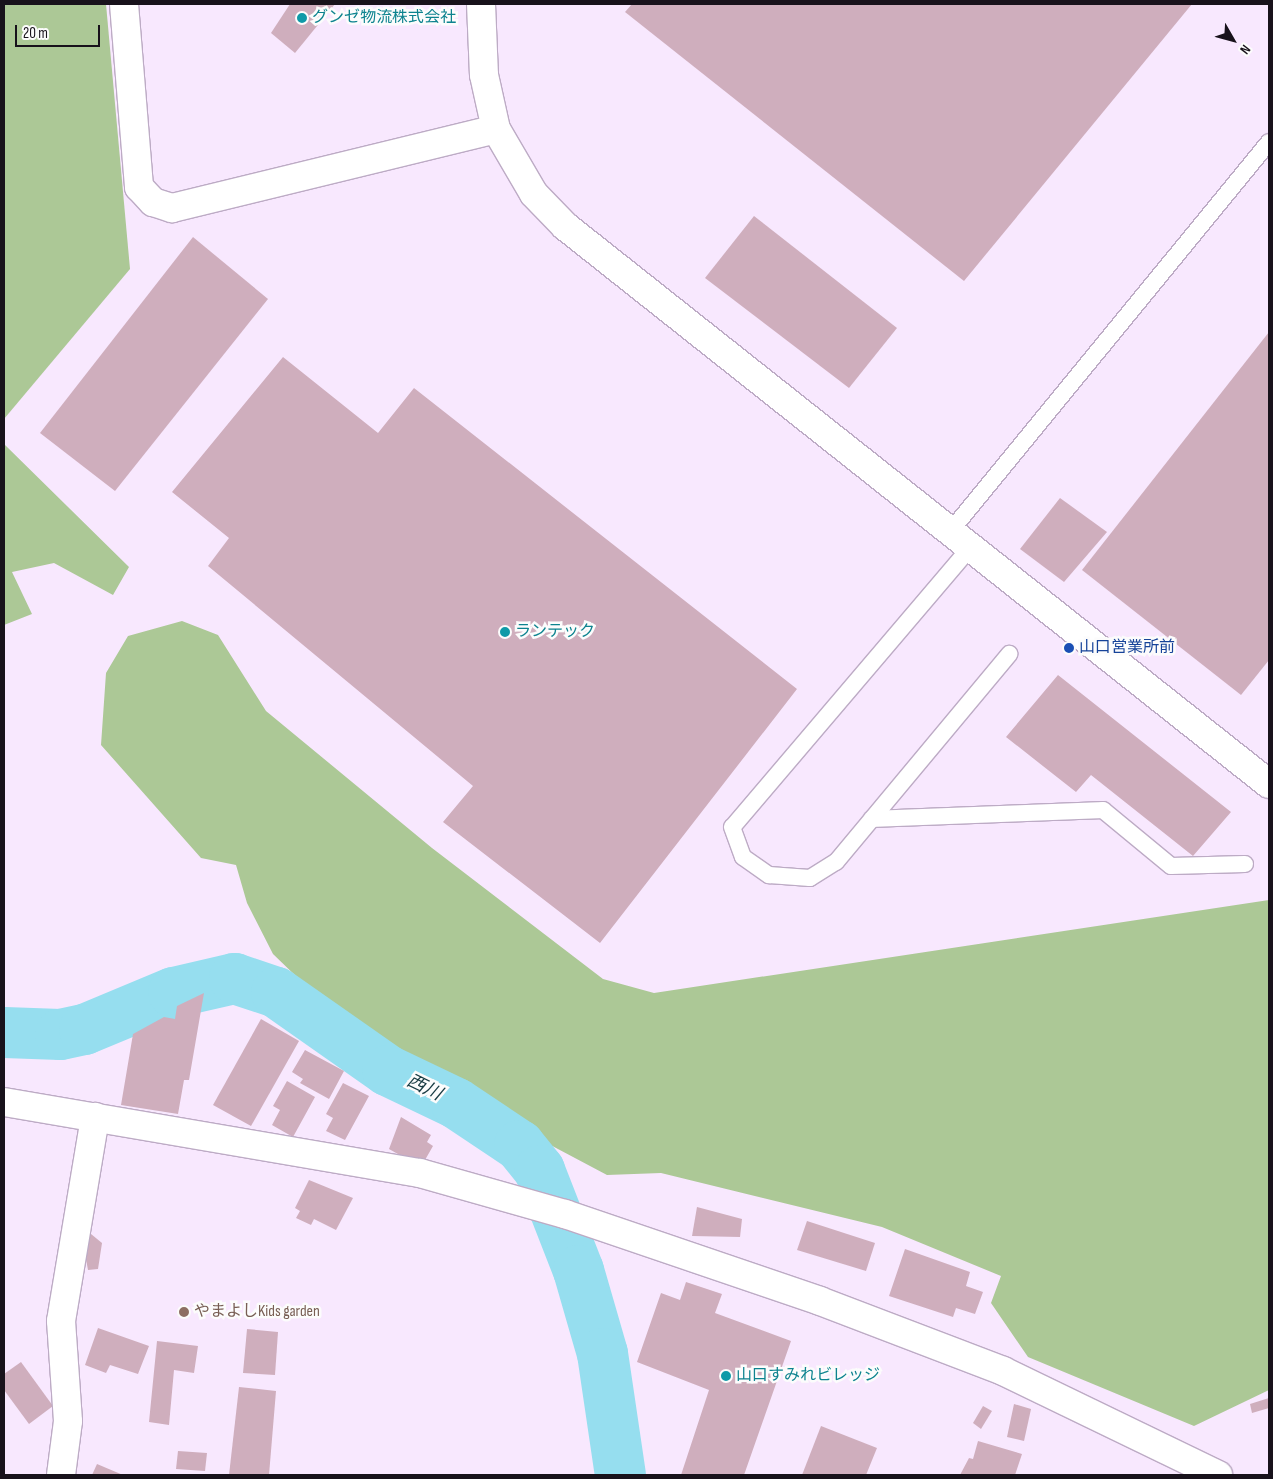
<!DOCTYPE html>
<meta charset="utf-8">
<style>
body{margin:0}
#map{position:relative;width:1273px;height:1479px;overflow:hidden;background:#f8e8fe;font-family:"Sofia Sans Condensed","Noto Sans JP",sans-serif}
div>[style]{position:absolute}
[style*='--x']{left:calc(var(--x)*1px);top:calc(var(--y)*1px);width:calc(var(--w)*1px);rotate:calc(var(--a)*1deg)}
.forest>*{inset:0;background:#acc896}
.river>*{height:51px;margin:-25.5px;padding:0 25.5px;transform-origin:25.5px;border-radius:25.5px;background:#96deef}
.building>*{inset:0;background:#cfaebd}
.roads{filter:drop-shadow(1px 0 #bdabc5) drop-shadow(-1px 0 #bdabc5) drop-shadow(0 1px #bdabc5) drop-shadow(0 -1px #bdabc5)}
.service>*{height:16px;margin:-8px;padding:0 8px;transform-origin:8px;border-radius:8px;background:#fff}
.minor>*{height:28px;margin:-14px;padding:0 14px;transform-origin:14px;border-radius:14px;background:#fff}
.tertiary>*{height:28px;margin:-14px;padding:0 14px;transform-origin:14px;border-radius:14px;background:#fff}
.dots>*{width:14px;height:14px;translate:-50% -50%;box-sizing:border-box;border:2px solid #fcfcfc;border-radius:50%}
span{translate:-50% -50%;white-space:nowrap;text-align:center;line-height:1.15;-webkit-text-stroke:5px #fcfcfc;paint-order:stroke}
.culture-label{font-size:16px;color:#0d838f}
.left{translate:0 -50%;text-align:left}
.transit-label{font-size:16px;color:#164399}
.education-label{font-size:16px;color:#785e54}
.water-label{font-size:18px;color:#173a42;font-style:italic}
.frame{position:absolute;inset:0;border:5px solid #18121b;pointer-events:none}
.north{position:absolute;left:1208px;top:15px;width:50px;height:50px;-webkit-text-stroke:4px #fcfcfc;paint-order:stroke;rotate:128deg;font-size:14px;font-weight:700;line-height:20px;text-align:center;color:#18121b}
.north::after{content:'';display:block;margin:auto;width:18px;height:22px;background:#18121b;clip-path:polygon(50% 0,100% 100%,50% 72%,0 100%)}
.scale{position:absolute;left:15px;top:25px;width:85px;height:22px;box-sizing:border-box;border:2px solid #18121b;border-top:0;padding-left:6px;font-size:15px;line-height:18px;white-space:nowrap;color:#18121b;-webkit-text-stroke:4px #fcfcfc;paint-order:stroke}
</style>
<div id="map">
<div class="forest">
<div style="clip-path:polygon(4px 4px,106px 4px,130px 269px,4px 419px)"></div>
<div style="clip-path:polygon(4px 444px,129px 567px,113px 595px,54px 563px,12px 572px,32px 614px,4px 625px)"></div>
<div style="clip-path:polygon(182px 621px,218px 635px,266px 711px,432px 848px,603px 979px,654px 993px,1269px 900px,1269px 1390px,1194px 1426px,1028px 1357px,991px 1303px,1001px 1276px,882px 1227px,661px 1173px,607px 1175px,524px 1131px,477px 1092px,332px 1011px,273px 954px,247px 903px,236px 865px,201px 858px,101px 745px,106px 673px,128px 636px)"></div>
</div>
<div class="river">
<div style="--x:4;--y:1032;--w:56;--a:2"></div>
<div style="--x:60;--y:1034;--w:25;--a:-12"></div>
<div style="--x:84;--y:1029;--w:96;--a:-22.6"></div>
<div style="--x:173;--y:992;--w:63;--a:-12.9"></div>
<div style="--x:234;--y:978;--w:44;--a:18.4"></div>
<div style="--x:276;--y:992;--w:136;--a:35.1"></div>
<div style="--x:387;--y:1070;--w:76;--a:25.6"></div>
<div style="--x:456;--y:1103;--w:76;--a:33.7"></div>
<div style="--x:519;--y:1145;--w:32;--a:51"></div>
<div style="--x:539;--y:1170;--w:107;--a:68.7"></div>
<div style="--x:578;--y:1270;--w:86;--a:73.9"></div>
<div style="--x:602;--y:1353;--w:123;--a:81.6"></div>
</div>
<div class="building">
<div style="clip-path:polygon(290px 4px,335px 4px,295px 53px,271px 33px)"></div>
<div style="clip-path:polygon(632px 4px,1192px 4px,964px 281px,625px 12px)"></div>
<div style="clip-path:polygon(754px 216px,897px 328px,849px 388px,705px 278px)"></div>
<div style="clip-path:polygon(193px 237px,268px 299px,115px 491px,40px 433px)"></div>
<div style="clip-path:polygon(1269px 332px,1269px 660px,1241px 695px,1082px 570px)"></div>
<div style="clip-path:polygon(283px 357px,378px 433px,414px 388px,797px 689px,600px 943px,443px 822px,473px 786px,208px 566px,229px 538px,172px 492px)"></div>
<div style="clip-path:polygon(1060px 498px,1107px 532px,1064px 582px,1020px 549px)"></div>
<div style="clip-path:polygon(1058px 675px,1231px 812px,1193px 856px,1091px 775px,1076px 792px,1006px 737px)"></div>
<div style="clip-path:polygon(204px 993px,189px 1080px,184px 1080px,178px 1114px,121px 1105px,133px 1034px,164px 1017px,175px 1019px,177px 1006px)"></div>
<div style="clip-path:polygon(261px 1019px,299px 1041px,251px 1126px,213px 1105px)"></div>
<div style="clip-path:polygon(305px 1050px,344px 1071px,329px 1099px,300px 1083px,303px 1079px,292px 1072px)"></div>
<div style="clip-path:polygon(287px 1081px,315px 1097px,293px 1137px,272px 1125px,280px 1110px,273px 1106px)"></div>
<div style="clip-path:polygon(343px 1083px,369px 1096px,345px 1140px,326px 1131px,333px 1118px,326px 1114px)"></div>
<div style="clip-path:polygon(401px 1117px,431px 1135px,427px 1142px,433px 1146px,421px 1167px,389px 1149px)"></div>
<div style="clip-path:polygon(309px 1180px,353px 1198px,336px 1230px,314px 1219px,311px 1225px,296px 1218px,300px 1211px,295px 1208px)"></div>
<div style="clip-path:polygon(697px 1207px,742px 1219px,740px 1237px,692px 1236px)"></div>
<div style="clip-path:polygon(807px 1221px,875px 1243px,866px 1271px,797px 1250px)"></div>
<div style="clip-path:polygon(91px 1234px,102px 1243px,98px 1269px,88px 1270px,83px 1244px)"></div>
<div style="clip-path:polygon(905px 1249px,970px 1272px,966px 1286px,983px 1292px,975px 1314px,956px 1308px,953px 1317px,889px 1296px)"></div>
<div style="clip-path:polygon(686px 1282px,722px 1294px,715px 1313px,791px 1341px,744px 1475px,681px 1475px,709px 1390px,637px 1362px,661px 1293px,680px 1300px)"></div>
<div style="clip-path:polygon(98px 1328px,149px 1346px,138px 1374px,110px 1365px,106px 1373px,85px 1365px)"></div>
<div style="clip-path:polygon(247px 1329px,278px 1332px,275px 1375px,243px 1373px)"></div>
<div style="clip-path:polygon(157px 1341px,198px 1346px,194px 1373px,174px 1370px,169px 1425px,149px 1422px)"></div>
<div style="clip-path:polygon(21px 1362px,53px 1406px,29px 1424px,4px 1390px,4px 1374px)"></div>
<div style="clip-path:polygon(239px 1387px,276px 1391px,269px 1475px,229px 1475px)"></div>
<div style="clip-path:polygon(1269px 1398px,1269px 1408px,1252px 1413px,1250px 1404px)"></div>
<div style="clip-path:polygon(1014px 1404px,1031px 1409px,1024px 1441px,1007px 1437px)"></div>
<div style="clip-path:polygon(983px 1406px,992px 1411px,981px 1429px,973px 1423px)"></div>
<div style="clip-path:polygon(821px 1426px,877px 1448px,866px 1475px,802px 1475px)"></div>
<div style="clip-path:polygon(978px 1441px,1022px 1454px,1015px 1475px,960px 1475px,969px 1458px,973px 1459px)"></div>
<div style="clip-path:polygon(178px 1451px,207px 1453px,205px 1471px,176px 1469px)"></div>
<div style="clip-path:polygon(97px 1464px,123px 1475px,92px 1475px)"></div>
</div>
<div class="roads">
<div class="service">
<div style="--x:949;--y:533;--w:505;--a:-50.7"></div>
<div style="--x:969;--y:549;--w:365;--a:130.4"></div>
<div style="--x:732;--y:827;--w:32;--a:70"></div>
<div style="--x:743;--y:857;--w:32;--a:35"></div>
<div style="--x:769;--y:875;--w:41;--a:4.2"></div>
<div style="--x:810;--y:878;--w:31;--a:-32"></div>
<div style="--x:836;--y:862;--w:271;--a:-50.2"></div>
<div style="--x:872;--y:819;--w:231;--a:-2.2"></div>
<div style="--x:1103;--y:810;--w:88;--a:39.5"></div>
<div style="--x:1171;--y:866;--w:74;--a:-1.5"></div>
</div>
<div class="minor">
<div style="--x:124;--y:4;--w:184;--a:85.3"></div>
<div style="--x:139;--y:187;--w:21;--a:47"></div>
<div style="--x:153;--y:202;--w:20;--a:18"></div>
<div style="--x:172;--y:208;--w:333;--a:-13.7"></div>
<div style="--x:61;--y:1475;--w:54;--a:-82.6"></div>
<div style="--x:68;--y:1421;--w:100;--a:-94"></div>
<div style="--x:61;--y:1321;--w:207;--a:-80.5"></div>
</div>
<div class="tertiary">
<div style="--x:481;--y:4;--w:71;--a:87.6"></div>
<div style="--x:484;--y:75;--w:55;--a:77.5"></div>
<div style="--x:496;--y:129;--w:75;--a:59.7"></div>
<div style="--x:534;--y:194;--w:45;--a:45.9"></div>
<div style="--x:565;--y:226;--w:898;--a:38.4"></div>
<div style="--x:4;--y:1102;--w:422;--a:9.7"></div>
<div style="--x:420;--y:1173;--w:151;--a:15.8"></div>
<div style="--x:565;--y:1214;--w:269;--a:18.8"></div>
<div style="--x:820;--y:1301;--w:196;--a:20.9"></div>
<div style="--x:1003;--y:1371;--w:239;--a:25.8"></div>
</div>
</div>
<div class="dots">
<div style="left:302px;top:18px;background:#0f9aa8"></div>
<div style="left:505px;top:632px;background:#0f9aa8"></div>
<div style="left:1069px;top:648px;background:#1a4fb4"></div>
<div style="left:184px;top:1312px;background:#8d6e63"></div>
<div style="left:726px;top:1376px;background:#0f9aa8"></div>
</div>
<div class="culture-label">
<span class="left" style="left:312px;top:18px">グンゼ物流株式会社</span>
<span class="left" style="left:515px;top:632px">ランテック</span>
<span class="left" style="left:736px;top:1376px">山口すみれビレッジ</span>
</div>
<div class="transit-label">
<span class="left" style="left:1079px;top:648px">山口営業所前</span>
</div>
<div class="education-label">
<span class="left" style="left:194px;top:1312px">やまよしKids garden</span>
</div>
<div class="water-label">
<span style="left:424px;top:1088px;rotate:26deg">西川</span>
</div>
<div class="frame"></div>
<div class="north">N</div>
<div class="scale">20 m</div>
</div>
